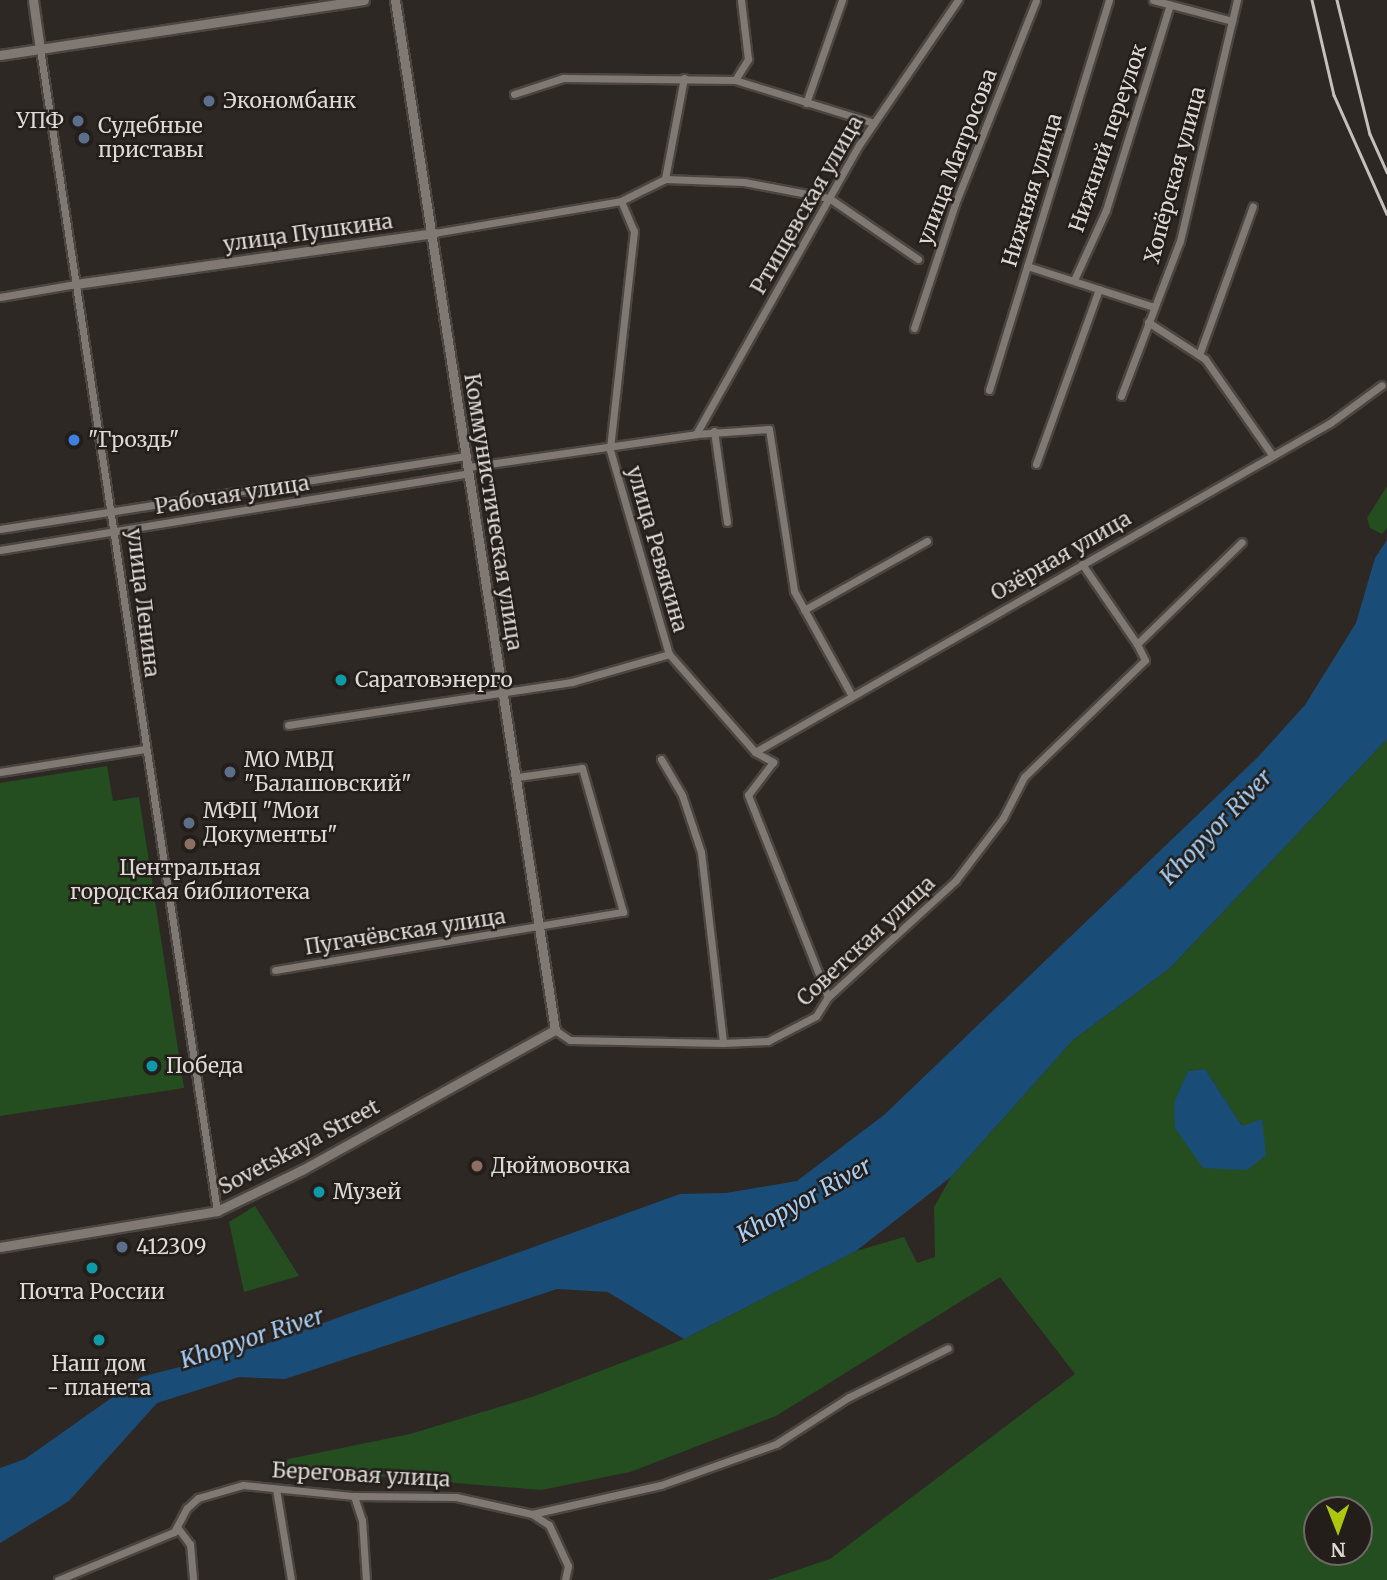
<!DOCTYPE html>
<meta charset="utf-8">
<style>
body{margin:0}
#map{position:relative;width:1387px;height:1580px;overflow:hidden;background:#2e2824;font-family:Merriweather,serif}
div>[style]{position:absolute}
[style*='--x']{left:calc(var(--x)*1px);top:calc(var(--y)*1px);width:calc(var(--w)*1px);rotate:calc(var(--a)*1deg)}
.green>*{inset:0;background:#244d20}
.water>*{inset:0;background:#194d77}
.roads{filter:drop-shadow(2px 0 #4a4541) drop-shadow(-2px 0 #4a4541) drop-shadow(0 2px #4a4541) drop-shadow(0 -2px #4a4541)}
.minor>*{height:7px;margin:-3.5px;padding:0 3.5px;transform-origin:3.5px;border-radius:3.5px;background:#807873}
.tertiary>*{height:9px;margin:-4.5px;padding:0 4.5px;transform-origin:4.5px;border-radius:4.5px;background:#807873}
.rail>*{height:2.5px;margin:-1.25px;padding:0 1.25px;transform-origin:1.25px;border-radius:1.25px;background:#c4c0bc}
.dots>*{width:19px;height:19px;translate:-50% -50%;box-sizing:border-box;border:4px solid #241e1b;border-radius:50%}
span{translate:-50% -50%;white-space:nowrap;text-align:center;line-height:1.15;-webkit-text-stroke:5px #241e1b;paint-order:stroke}
.poi-label{font-size:21px;color:#ddd9d6}
.left{translate:0 -50%;text-align:left}
.right{translate:-100% -50%;text-align:right}
.street-label{font-size:21px;color:#ddd9d6}
.water-label{font-size:23px;color:#a5cff7;font-style:italic}
.north{position:absolute;left:1303px;top:1496px;width:70px;height:70px;box-sizing:border-box;background:#241e1b;border:2px solid #6e6966;border-radius:50%;rotate:179deg;font-size:19px;font-weight:700;line-height:28px;text-align:center;color:#ddd9d6}
.north::after{content:'';display:block;margin:auto;width:24px;height:32px;background:#adc60f;clip-path:polygon(50% 0,100% 100%,50% 72%,0 100%)}
</style>
<div id="map">
<div class="green">
<div style="clip-path:polygon(1387px 486px,1387px 528px,1382px 534px,1370px 528px,1367px 518px)"></div>
<div style="clip-path:polygon(evenodd,1387px 739px,1387px 1580px,768px 1580px,830px 1559px,1075px 1374px,1000px 1277px,776px 1416px,630px 1472px,541px 1490px,276px 1468px,288px 1459px,410px 1434px,532px 1397px,684px 1339px,856px 1251px,904px 1237px,917px 1263px,935px 1257px,934px 1207px,951px 1177px,1073px 1040px,1170px 968px,1387px 739px,1205px 1069px,1242px 1126px,1188px 1071px,1205px 1069px,1387px 739px,1317px 1510px,1359px 1510px,1359px 1552px,1317px 1552px,1317px 1510px)"></div>
<div style="clip-path:polygon(107px 766px,113px 801px,139px 797px,184px 1088px,0 1116px,0 783px)"></div>
<div style="clip-path:polygon(255px 1206px,299px 1276px,244px 1292px,229px 1222px)"></div>
</div>
<div class="water">
<div style="clip-path:polygon(1387px 540px,1387px 739px,1170px 968px,1073px 1040px,951px 1177px,856px 1251px,684px 1339px,608px 1292px,557px 1289px,285px 1379px,239px 1377px,157px 1403px,69px 1501px,0 1543px,0 1468px,25px 1459px,141px 1377px,257px 1347px,680px 1194px,726px 1193px,797px 1181px,884px 1115px,1258px 757px,1305px 705px,1356px 623px,1375px 558px)"></div>
<div style="clip-path:polygon(1205px 1069px,1242px 1126px,1262px 1119px,1266px 1155px,1247px 1170px,1203px 1168px,1175px 1128px,1174px 1103px,1188px 1071px)"></div>
</div>
<div class="roads">
<div class="minor">
<div style="--x:1153;--y:0;--w:82;--a:14.9"></div>
<div style="--x:40;--y:49;--w:1175;--a:81.34"></div>
<div style="--x:684;--y:78;--w:103;--a:100.7"></div>
<div style="--x:665;--y:179;--w:49;--a:153.4"></div>
<div style="--x:621;--y:201;--w:33;--a:67"></div>
<div style="--x:634;--y:231;--w:220;--a:96.3"></div>
<div style="--x:610;--y:450;--w:212;--a:73.9"></div>
<div style="--x:669;--y:654;--w:130;--a:48.7"></div>
<div style="--x:755;--y:752;--w:21;--a:29"></div>
<div style="--x:773;--y:762;--w:41;--a:127.1"></div>
<div style="--x:748;--y:795;--w:217;--a:68.4"></div>
<div style="--x:735;--y:80;--w:25;--a:-58"></div>
<div style="--x:748;--y:59;--w:59;--a:-96.8"></div>
<div style="--x:514;--y:94;--w:52;--a:-18.1"></div>
<div style="--x:563;--y:78;--w:172;--a:0.7"></div>
<div style="--x:735;--y:80;--w:145;--a:17.2"></div>
<div style="--x:806;--y:103;--w:109;--a:-70.7"></div>
<div style="--x:665;--y:179;--w:79;--a:2.2"></div>
<div style="--x:744;--y:182;--w:86;--a:10.7"></div>
<div style="--x:829;--y:198;--w:108;--a:34.4"></div>
<div style="--x:434;--y:233;--w:190;--a:-9.7"></div>
<div style="--x:1027;--y:266;--w:133;--a:17.9"></div>
<div style="--x:1074;--y:280;--w:77;--a:-65.4"></div>
<div style="--x:1106;--y:210;--w:215;--a:-72.7"></div>
<div style="--x:0;--y:297;--w:77;--a:-9.7"></div>
<div style="--x:1148;--y:322;--w:68;--a:33"></div>
<div style="--x:1205;--y:359;--w:118;--a:55"></div>
<div style="--x:914;--y:328;--w:131;--a:-71.7"></div>
<div style="--x:955;--y:204;--w:219;--a:-68.3"></div>
<div style="--x:1199;--y:355;--w:158;--a:-70.1"></div>
<div style="--x:989;--y:390;--w:408;--a:-72.9"></div>
<div style="--x:1121;--y:396;--w:166;--a:-69.2"></div>
<div style="--x:1180;--y:241;--w:248;--a:-76.7"></div>
<div style="--x:714;--y:431;--w:92;--a:81.9"></div>
<div style="--x:696;--y:434;--w:73;--a:-3.9"></div>
<div style="--x:769;--y:429;--w:164;--a:81.2"></div>
<div style="--x:794;--y:591;--w:120;--a:61.1"></div>
<div style="--x:1036;--y:464;--w:186;--a:-70.2"></div>
<div style="--x:468;--y:467;--w:230;--a:-8.2"></div>
<div style="--x:696;--y:434;--w:332;--a:-60.6"></div>
<div style="--x:859;--y:145;--w:176;--a:-55.7"></div>
<div style="--x:0;--y:529;--w:473;--a:-8.9"></div>
<div style="--x:0;--y:550;--w:475;--a:-9.3"></div>
<div style="--x:1082;--y:564;--w:97;--a:55.5"></div>
<div style="--x:804;--y:610;--w:141;--a:-29.3"></div>
<div style="--x:288;--y:725;--w:287;--a:-8.6"></div>
<div style="--x:572;--y:682;--w:101;--a:-16.1"></div>
<div style="--x:755;--y:752;--w:662;--a:-29.78"></div>
<div style="--x:1330;--y:423;--w:64;--a:-36.2"></div>
<div style="--x:661;--y:759;--w:42;--a:59.7"></div>
<div style="--x:682;--y:795;--w:60;--a:71.6"></div>
<div style="--x:701;--y:852;--w:192;--a:83.4"></div>
<div style="--x:0;--y:772;--w:148;--a:-9"></div>
<div style="--x:275;--y:970;--w:353;--a:-9.5"></div>
<div style="--x:623;--y:912;--w:150;--a:-105.9"></div>
<div style="--x:582;--y:768;--w:65;--a:172"></div>
<div style="--x:555;--y:1030;--w:18;--a:34"></div>
<div style="--x:570;--y:1040;--w:153;--a:1.1"></div>
<div style="--x:723;--y:1043;--w:45;--a:-2.5"></div>
<div style="--x:768;--y:1041;--w:54;--a:-27.5"></div>
<div style="--x:816;--y:1016;--w:22;--a:-58"></div>
<div style="--x:828;--y:997;--w:173;--a:-42.4"></div>
<div style="--x:956;--y:880;--w:78;--a:-52.8"></div>
<div style="--x:1003;--y:818;--w:46;--a:-62.9"></div>
<div style="--x:1024;--y:777;--w:168;--a:-44"></div>
<div style="--x:1145;--y:660;--w:18;--a:-117"></div>
<div style="--x:1137;--y:644;--w:146;--a:-44.2"></div>
<div style="--x:276;--y:1489;--w:92;--a:80.6"></div>
<div style="--x:354;--y:1496;--w:25;--a:72"></div>
<div style="--x:362;--y:1520;--w:60;--a:86.2"></div>
<div style="--x:532;--y:1514;--w:20;--a:33"></div>
<div style="--x:549;--y:1525;--w:45;--a:65.1"></div>
<div style="--x:568;--y:1566;--w:14;--a:102"></div>
<div style="--x:177;--y:1527;--w:21;--a:53"></div>
<div style="--x:190;--y:1544;--w:36;--a:85"></div>
<div style="--x:58;--y:1580;--w:126;--a:-22.5"></div>
<div style="--x:174;--y:1532;--w:27;--a:-62"></div>
<div style="--x:187;--y:1508;--w:15;--a:-42"></div>
<div style="--x:198;--y:1498;--w:47;--a:-16.1"></div>
<div style="--x:243;--y:1485;--w:112;--a:5.7"></div>
<div style="--x:354;--y:1496;--w:102;--a:0.6"></div>
<div style="--x:456;--y:1497;--w:78;--a:12.6"></div>
<div style="--x:532;--y:1514;--w:132;--a:-12.7"></div>
<div style="--x:661;--y:1485;--w:122;--a:-19.6"></div>
<div style="--x:776;--y:1444;--w:87;--a:-32.8"></div>
<div style="--x:849;--y:1397;--w:110;--a:-26.3"></div>
</div>
<div class="tertiary">
<div style="--x:33;--y:0;--w:49;--a:81.9"></div>
<div style="--x:0;--y:55;--w:368;--a:-8.6"></div>
<div style="--x:76;--y:284;--w:362;--a:-8.1"></div>
<div style="--x:0;--y:1247;--w:220;--a:-9.4"></div>
<div style="--x:217;--y:1211;--w:94;--a:-25.8"></div>
<div style="--x:302;--y:1170;--w:289;--a:-29"></div>
<div style="--x:555;--y:1030;--w:1042;--a:-98.83"></div>
</div>
</div>
<div class="rail">
<div style="--x:1312;--y:0;--w:98;--a:77"></div>
<div style="--x:1334;--y:95;--w:130;--a:66"></div>
<div style="--x:1337;--y:0;--w:138;--a:76.2"></div>
<div style="--x:1370;--y:134;--w:42;--a:65.9"></div>
</div>
<div class="dots">
<div style="left:209px;top:101px;background:#5c6f8a"></div>
<div style="left:78px;top:121px;background:#5c6f8a"></div>
<div style="left:84px;top:138px;background:#5c6f8a"></div>
<div style="left:74px;top:440px;background:#3f7fe0"></div>
<div style="left:341px;top:680px;background:#0f9aa8"></div>
<div style="left:230px;top:772px;background:#5c6f8a"></div>
<div style="left:189px;top:823px;background:#5c6f8a"></div>
<div style="left:190px;top:844px;background:#8d6e63"></div>
<div style="left:152px;top:1066px;background:#0f9aa8"></div>
<div style="left:477px;top:1166px;background:#8d6e63"></div>
<div style="left:319px;top:1192px;background:#0f9aa8"></div>
<div style="left:122px;top:1247px;background:#5c6f8a"></div>
<div style="left:92px;top:1268px;background:#0f9aa8"></div>
<div style="left:99px;top:1340px;background:#0f9aa8"></div>
</div>
<div class="poi-label">
<span class="left" style="left:223px;top:101px">Экономбанк</span>
<span class="right" style="left:64px;top:121px">УПФ</span>
<span class="left" style="left:98px;top:138px">Судебные<br>приставы</span>
<span class="left" style="left:88px;top:440px">"Гроздь"</span>
<span class="left" style="left:355px;top:680px">Саратовэнерго</span>
<span class="left" style="left:244px;top:772px">МО МВД<br>"Балашовский"</span>
<span class="left" style="left:203px;top:823px">МФЦ "Мои<br>Документы"</span>
<span style="left:190px;top:880px">Центральная<br>городская библиотека</span>
<span class="left" style="left:166px;top:1066px">Победа</span>
<span class="left" style="left:491px;top:1166px">Дюймовочка</span>
<span class="left" style="left:333px;top:1192px">Музей</span>
<span class="left" style="left:136px;top:1247px">412309</span>
<span style="left:92px;top:1292px">Почта России</span>
<span style="left:99px;top:1376px">Наш дом<br>- планета</span>
</div>
<div class="street-label">
<span style="left:1108px;top:138px;rotate:-71deg">Нижний переулок</span>
<span style="left:957px;top:157px;rotate:-69deg">улица Матросова</span>
<span style="left:1175px;top:175px;rotate:-75deg">Хопёрская улица</span>
<span style="left:1032px;top:190px;rotate:-73deg">Нижняя улица</span>
<span style="left:807px;top:205px;rotate:-60deg">Ртищевская улица</span>
<span style="left:308px;top:233px;rotate:-8deg">улица Пушкина</span>
<span style="left:232px;top:495px;rotate:-9deg">Рабочая улица</span>
<span style="left:493px;top:512px;rotate:81deg">Коммунистическая улица</span>
<span style="left:657px;top:549px;rotate:74deg">улица Ревякина</span>
<span style="left:1061px;top:556px;rotate:-30deg">Озёрная улица</span>
<span style="left:143px;top:603px;rotate:83deg">улица Ленина</span>
<span style="left:405px;top:932px;rotate:-9deg">Пугачёвская улица</span>
<span style="left:866px;top:941px;rotate:-43deg">Советская улица</span>
<span style="left:299px;top:1147px;rotate:-28deg">Sovetskaya Street</span>
<span style="left:361px;top:1475px;rotate:3deg">Береговая улица</span>
</div>
<div class="water-label">
<span style="left:1216px;top:827px;rotate:-46deg">Khopyor River</span>
<span style="left:804px;top:1200px;rotate:-29deg">Khopyor River</span>
<span style="left:252px;top:1338px;rotate:-18deg">Khopyor River</span>
</div>
<div class="north">N</div>
</div>
